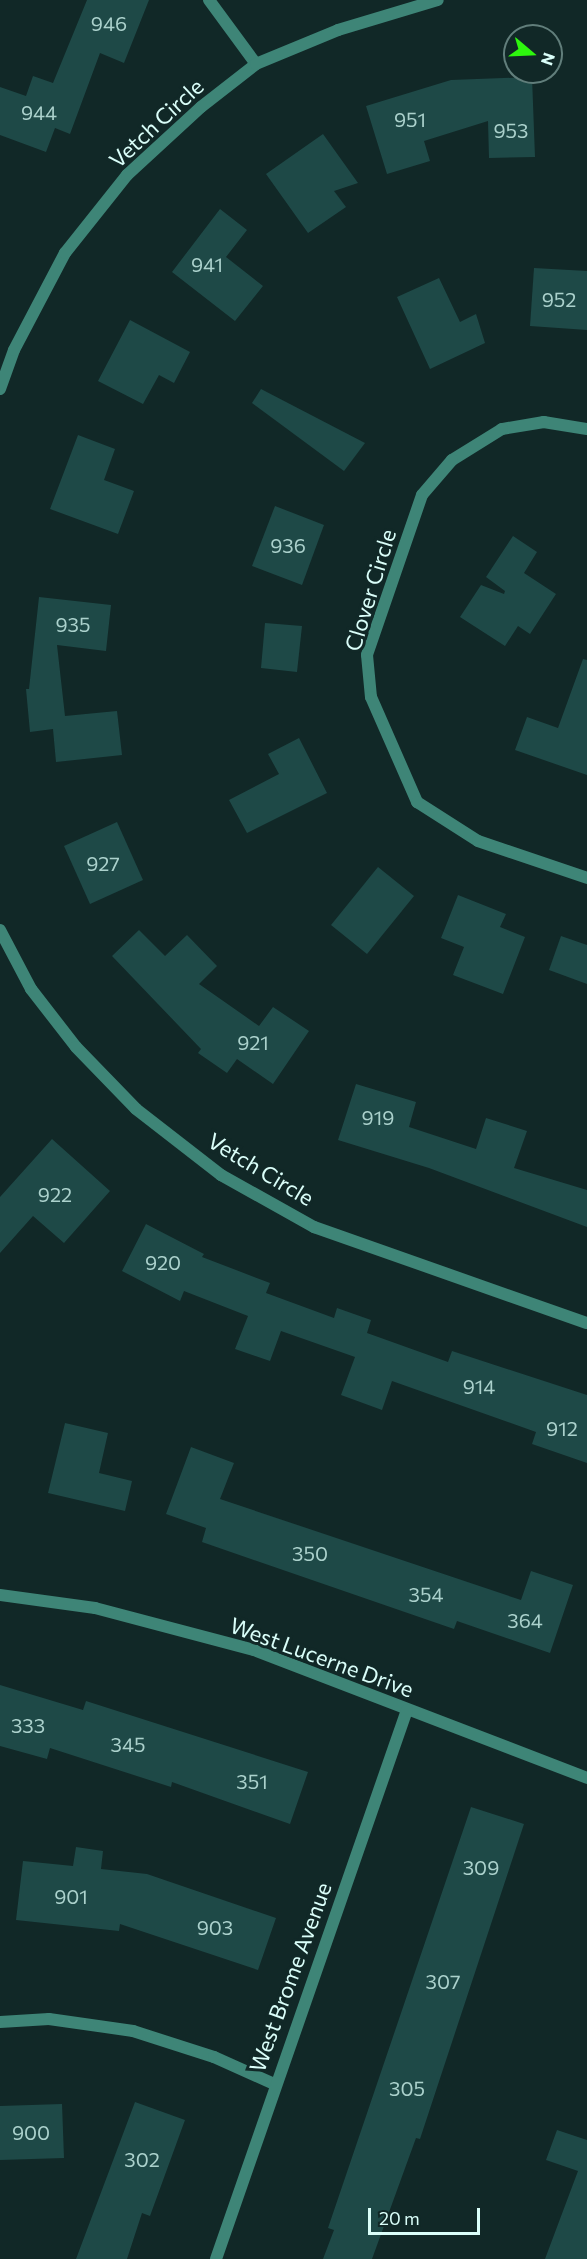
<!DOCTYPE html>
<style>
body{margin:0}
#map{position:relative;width:587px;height:2259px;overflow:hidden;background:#112827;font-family:Commissioner,sans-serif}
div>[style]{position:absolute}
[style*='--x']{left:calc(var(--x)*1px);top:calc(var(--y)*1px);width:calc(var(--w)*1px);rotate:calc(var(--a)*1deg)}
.building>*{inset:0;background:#1e4947}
.street>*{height:12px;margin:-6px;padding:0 6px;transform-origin:6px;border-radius:6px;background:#3e8577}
span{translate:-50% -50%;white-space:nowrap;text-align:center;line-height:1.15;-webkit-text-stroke:6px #112827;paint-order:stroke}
.number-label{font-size:20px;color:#abd1cc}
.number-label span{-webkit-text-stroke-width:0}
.street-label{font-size:22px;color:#dafef9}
.north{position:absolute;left:503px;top:24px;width:60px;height:60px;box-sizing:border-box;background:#112827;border:2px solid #617e7b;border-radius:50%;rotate:109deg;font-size:16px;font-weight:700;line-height:24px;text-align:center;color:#dafef9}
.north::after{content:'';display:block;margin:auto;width:21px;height:27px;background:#2ef60e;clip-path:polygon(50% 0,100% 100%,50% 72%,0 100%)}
.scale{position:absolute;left:368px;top:2208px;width:112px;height:27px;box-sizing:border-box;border:3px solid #dafef9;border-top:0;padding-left:8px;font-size:18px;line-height:21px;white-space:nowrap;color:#dafef9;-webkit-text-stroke:4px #112827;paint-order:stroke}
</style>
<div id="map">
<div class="building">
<div style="clip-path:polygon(87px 0,149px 0,124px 63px,100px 53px,70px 134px,55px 128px,46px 152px,0 135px,0 87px,26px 96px,33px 76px,53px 83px)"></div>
<div style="clip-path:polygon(532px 77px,535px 157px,489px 158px,488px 121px,424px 141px,430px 161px,387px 174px,366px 106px,451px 80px)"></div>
<div style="clip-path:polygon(323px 134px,358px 183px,334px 191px,346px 207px,308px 233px,266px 174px)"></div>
<div style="clip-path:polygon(220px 209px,247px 230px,226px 257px,263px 286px,235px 321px,172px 272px)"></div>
<div style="clip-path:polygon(534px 268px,587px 271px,587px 330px,530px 326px)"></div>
<div style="clip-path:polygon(439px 278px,460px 322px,476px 314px,485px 343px,430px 369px,397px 297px)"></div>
<div style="clip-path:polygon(130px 320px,190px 352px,174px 383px,159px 375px,143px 404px,98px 381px)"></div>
<div style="clip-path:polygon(261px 389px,365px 443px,344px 471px,252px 403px)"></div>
<div style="clip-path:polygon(78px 435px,115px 449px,104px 480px,134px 491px,118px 534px,50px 509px)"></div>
<div style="clip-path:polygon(275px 506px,324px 525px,302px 585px,252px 566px)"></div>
<div style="clip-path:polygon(513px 536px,537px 552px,524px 573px,556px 594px,530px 634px,518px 626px,505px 646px,460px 617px,481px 585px,504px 594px,505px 591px,486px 577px)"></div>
<div style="clip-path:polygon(39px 597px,111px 605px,106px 651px,57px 645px,65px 716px,117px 711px,122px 755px,56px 762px,53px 729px,30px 732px,26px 689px,29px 689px)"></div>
<div style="clip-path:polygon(265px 623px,302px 626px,297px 672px,261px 668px)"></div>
<div style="clip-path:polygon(583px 659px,587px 660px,587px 775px,515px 750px,527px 717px,558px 728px)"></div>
<div style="clip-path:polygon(299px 738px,327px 793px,247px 833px,229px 800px,279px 774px,268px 754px)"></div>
<div style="clip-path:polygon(117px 822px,143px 880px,90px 904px,64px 846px)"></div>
<div style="clip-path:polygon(378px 867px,414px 896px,367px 954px,331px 925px)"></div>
<div style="clip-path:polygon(458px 895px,506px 914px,500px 927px,525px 937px,503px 994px,453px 975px,464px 947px,441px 938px)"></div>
<div style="clip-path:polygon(139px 930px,165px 956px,187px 935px,217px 966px,199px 984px,259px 1026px,273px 1007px,309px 1031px,273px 1084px,237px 1059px,227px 1073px,198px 1053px,201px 1049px,112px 956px)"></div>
<div style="clip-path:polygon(561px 936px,587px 945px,587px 984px,549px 970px)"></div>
<div style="clip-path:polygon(356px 1084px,416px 1102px,409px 1127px,476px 1149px,486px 1118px,527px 1131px,514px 1168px,587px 1190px,587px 1227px,429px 1168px,338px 1140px)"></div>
<div style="clip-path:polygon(52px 1139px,110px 1191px,64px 1243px,33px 1216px,0 1253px,0 1197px)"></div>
<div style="clip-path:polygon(146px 1224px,204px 1254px,202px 1257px,270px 1283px,266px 1293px,334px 1318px,337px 1308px,371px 1320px,367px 1333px,448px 1362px,452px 1351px,587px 1395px,587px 1463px,532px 1444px,536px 1432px,392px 1381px,382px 1410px,341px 1395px,355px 1357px,281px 1331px,270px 1361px,235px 1349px,248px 1316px,184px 1291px,180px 1301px,122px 1271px)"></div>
<div style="clip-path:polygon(65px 1423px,108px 1433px,99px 1473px,132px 1481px,125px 1511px,48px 1493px)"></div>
<div style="clip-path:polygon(191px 1447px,234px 1463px,220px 1499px,521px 1600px,531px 1571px,573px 1585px,550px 1653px,457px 1621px,454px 1629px,202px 1542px,206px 1528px,166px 1514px)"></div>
<div style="clip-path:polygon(0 1685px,83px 1710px,86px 1701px,308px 1772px,290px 1824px,172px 1782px,171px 1787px,50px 1748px,47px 1759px,0 1746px)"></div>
<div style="clip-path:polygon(471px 1807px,524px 1824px,420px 2139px,416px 2138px,372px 2259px,323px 2259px,334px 2230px,328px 2228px)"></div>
<div style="clip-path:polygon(76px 1847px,103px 1851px,101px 1869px,147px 1874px,276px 1918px,258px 1970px,120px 1924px,119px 1931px,16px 1920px,23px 1861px,73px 1866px)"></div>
<div style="clip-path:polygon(135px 2102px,185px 2120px,150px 2216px,142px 2213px,127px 2259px,76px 2259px)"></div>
<div style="clip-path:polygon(62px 2104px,64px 2158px,0 2160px,0 2106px)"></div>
<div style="clip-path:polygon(557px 2130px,587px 2140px,587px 2259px,545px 2259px,578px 2171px,546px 2160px)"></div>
</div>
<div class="street">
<div style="--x:209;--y:0;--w:79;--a:53.7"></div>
<div style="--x:0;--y:389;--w:41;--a:-70.3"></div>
<div style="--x:14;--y:350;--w:110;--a:-62.3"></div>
<div style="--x:65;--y:253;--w:100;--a:-51.5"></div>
<div style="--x:127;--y:175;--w:100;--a:-42.6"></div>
<div style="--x:201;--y:107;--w:70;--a:-38"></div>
<div style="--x:256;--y:64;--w:89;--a:-22.5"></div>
<div style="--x:338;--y:30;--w:104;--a:-16.7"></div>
<div style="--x:587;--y:429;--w:44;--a:-170.8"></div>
<div style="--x:544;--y:422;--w:43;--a:170.5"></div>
<div style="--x:502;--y:429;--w:59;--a:148.2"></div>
<div style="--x:452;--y:460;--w:46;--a:130.6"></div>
<div style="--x:422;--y:495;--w:169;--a:109"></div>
<div style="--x:367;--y:655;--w:42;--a:84.6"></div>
<div style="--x:371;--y:697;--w:115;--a:66.3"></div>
<div style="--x:417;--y:802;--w:72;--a:32.6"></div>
<div style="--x:478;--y:841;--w:115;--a:18.7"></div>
<div style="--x:0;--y:930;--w:67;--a:62.3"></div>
<div style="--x:31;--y:989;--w:73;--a:52.2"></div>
<div style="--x:76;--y:1047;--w:86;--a:45.9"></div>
<div style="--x:136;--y:1109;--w:108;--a:37.8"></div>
<div style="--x:221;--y:1175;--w:107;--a:29.2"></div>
<div style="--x:314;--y:1227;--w:289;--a:19.4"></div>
<div style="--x:0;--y:1595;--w:96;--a:7.8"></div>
<div style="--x:95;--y:1608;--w:164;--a:14.8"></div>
<div style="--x:254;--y:1650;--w:357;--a:21"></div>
<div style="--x:0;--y:2022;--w:49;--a:-3.5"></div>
<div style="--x:49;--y:2019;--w:85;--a:8.1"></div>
<div style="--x:133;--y:2031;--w:85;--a:17.8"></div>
<div style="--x:214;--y:2057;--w:66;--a:24.2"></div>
<div style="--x:216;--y:2259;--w:581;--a:-70.82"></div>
</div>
<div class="number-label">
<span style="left:109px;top:23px">946</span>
<span style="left:39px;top:112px">944</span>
<span style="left:410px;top:119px">951</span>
<span style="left:511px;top:130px">953</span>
<span style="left:207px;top:264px">941</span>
<span style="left:559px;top:299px">952</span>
<span style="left:288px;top:545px">936</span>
<span style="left:73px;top:624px">935</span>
<span style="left:103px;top:863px">927</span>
<span style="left:253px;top:1042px">921</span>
<span style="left:378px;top:1117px">919</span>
<span style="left:55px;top:1194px">922</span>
<span style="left:163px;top:1262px">920</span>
<span style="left:479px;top:1386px">914</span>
<span style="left:562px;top:1428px">912</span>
<span style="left:310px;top:1553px">350</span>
<span style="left:426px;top:1594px">354</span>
<span style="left:525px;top:1620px">364</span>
<span style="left:28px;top:1725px">333</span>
<span style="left:128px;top:1744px">345</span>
<span style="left:252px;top:1781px">351</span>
<span style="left:481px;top:1867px">309</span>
<span style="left:71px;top:1896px">901</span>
<span style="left:215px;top:1927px">903</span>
<span style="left:443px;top:1981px">307</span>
<span style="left:407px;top:2088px">305</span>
<span style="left:31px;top:2132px">900</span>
<span style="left:142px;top:2159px">302</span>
</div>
<div class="street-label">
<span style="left:156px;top:123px;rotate:-43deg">Vetch Circle</span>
<span style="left:370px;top:590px;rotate:-73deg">Clover Circle</span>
<span style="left:261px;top:1169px;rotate:31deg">Vetch Circle</span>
<span style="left:322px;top:1657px;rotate:20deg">West Lucerne Drive</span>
<span style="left:290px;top:1977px;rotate:-70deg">West Brome Avenue</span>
</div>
<div class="north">N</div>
<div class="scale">20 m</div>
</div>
